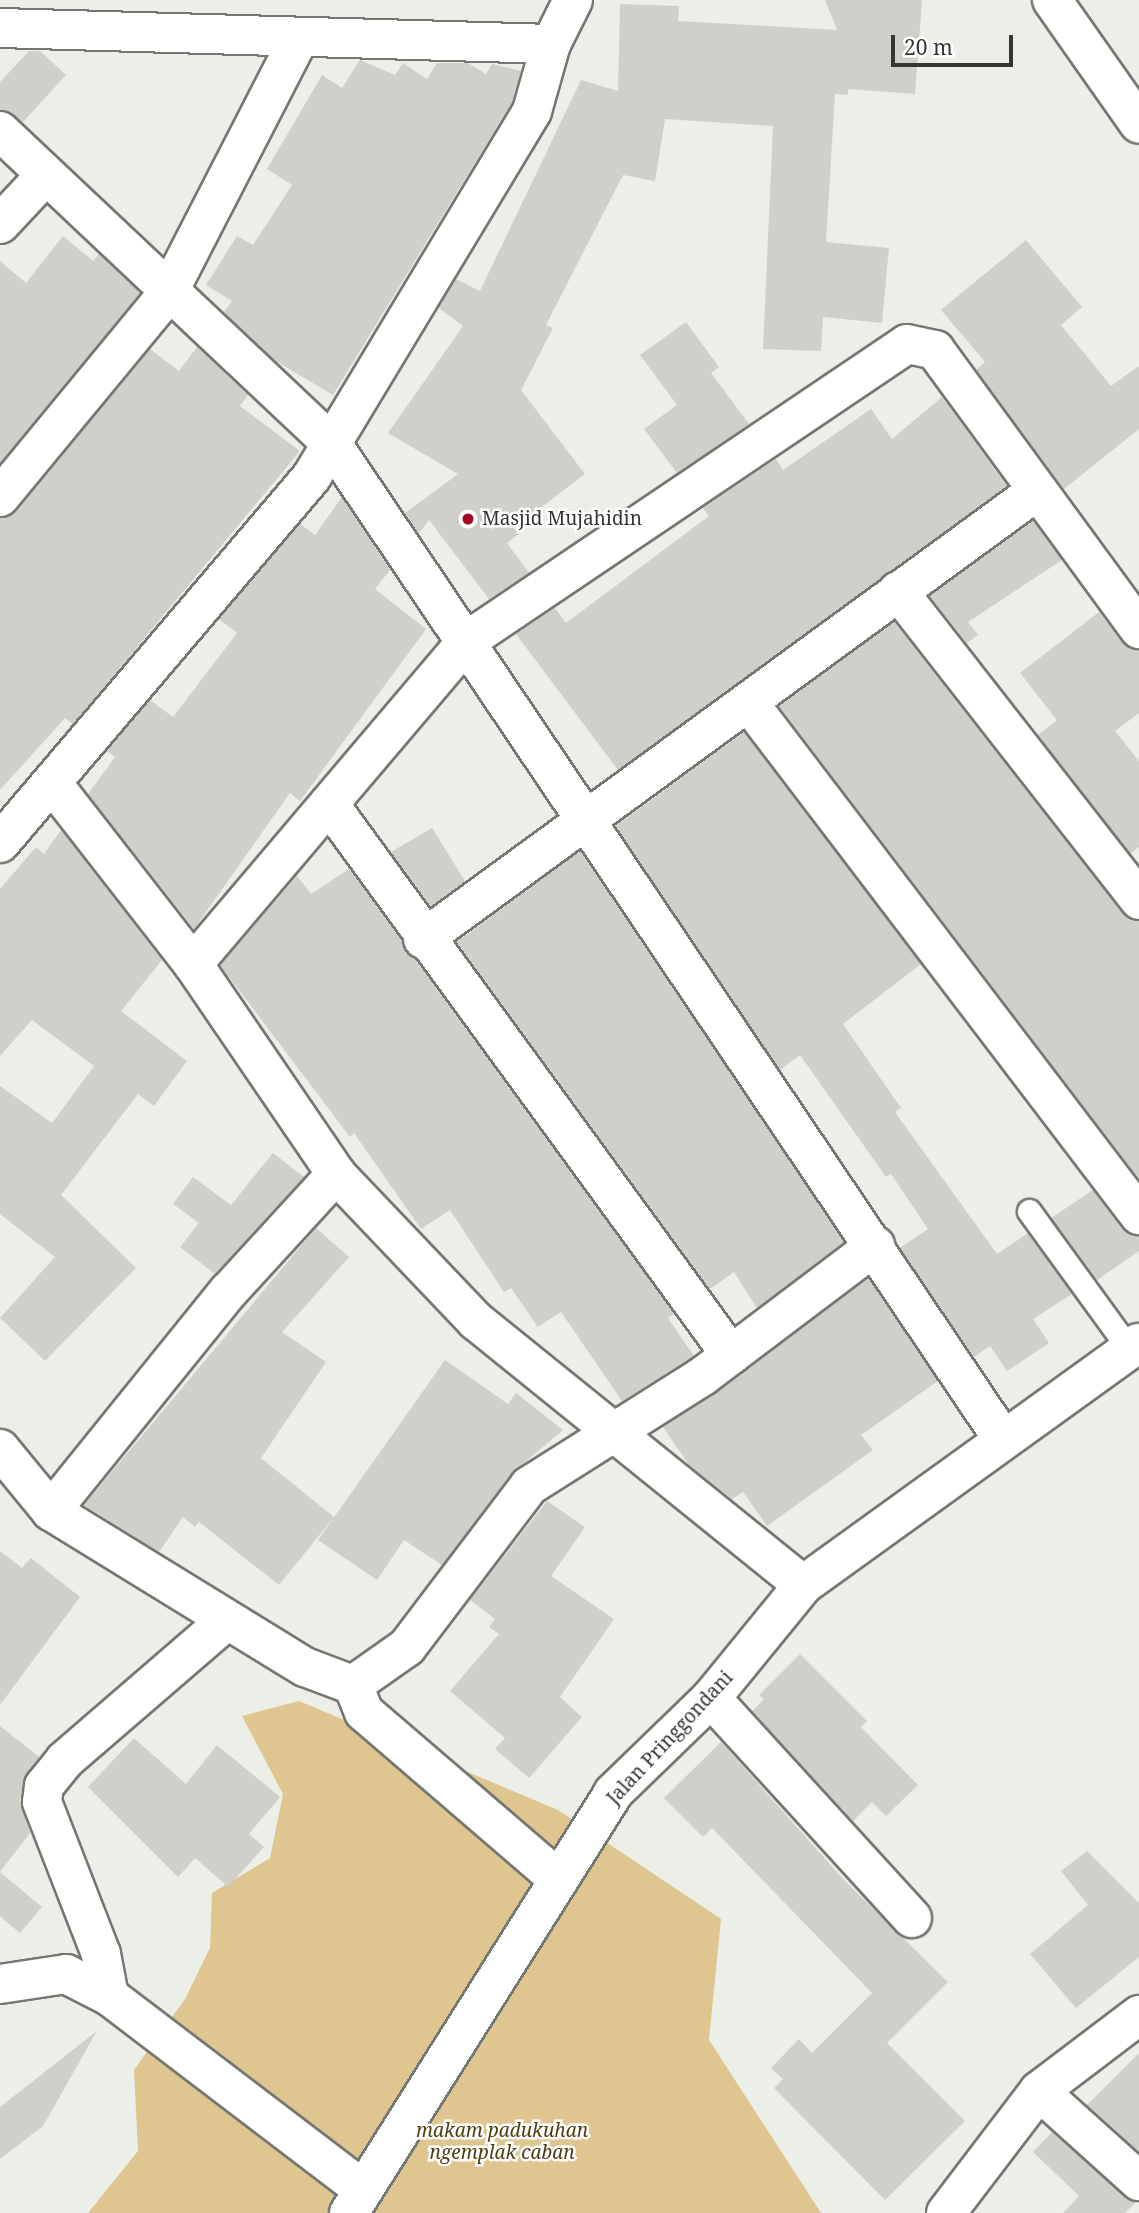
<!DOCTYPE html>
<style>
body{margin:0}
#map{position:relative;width:1139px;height:2213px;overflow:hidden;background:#eceee8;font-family:"Noto Serif",serif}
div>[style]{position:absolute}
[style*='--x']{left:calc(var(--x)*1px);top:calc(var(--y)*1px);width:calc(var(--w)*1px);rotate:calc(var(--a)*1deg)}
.green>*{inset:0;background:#dfc58f}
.building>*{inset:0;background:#d0d0ca}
.roads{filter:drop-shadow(2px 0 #757772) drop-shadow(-2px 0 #757772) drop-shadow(0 2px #757772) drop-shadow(0 -2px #757772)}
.lane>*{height:23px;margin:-11.5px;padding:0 11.5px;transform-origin:11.5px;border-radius:11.5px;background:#fff}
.street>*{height:38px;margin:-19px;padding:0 19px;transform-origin:19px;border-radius:19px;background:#fff}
.dots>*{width:19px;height:19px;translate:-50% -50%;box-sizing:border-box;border:4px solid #fff;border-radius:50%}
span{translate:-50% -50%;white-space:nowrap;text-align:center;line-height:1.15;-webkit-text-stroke:5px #fff;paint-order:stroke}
.poi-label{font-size:19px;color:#353634}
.left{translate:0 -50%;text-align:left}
.street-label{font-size:19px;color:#353634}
.park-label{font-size:19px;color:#4f3d12;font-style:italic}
.scale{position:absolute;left:891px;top:35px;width:122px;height:32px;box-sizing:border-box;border:4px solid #353634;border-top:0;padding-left:9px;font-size:21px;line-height:24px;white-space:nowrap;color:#353634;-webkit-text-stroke:5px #fff;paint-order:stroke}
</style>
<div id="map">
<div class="green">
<div style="clip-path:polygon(299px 1701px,558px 1810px,721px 1919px,709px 2040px,821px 2213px,88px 2213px,138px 2151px,134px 2070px,185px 1999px,210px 1948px,212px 1893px,270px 1858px,283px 1794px,242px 1716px)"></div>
</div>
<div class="building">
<div style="clip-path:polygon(825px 0,922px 0,915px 94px,848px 89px,848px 95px,835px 94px,826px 242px,889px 248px,882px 323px,823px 317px,821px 351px,763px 349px,773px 126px,665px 119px,655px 181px,623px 175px,546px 325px,553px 328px,521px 390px,585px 474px,514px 528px,519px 534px,507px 543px,529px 573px,489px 599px,429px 520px,419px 533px,405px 513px,458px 474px,388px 433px,463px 326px,439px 308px,456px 279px,480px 291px,581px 80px,618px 91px,620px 4px,679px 6px,678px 21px,837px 30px)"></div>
<div style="clip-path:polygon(29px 51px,40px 51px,66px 75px,23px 122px,0 110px,0 82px)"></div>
<div style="clip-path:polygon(360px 60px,395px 75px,403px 63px,427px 79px,437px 63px,468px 63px,486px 74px,492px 64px,521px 71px,512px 102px,333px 395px,274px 360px,224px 312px,232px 301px,206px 285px,237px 236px,253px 245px,292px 185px,267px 169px,322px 75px,342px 88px)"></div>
<div style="clip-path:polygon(63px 236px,93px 261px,99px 254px,140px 293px,0 463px,0 261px,26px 283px)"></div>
<div style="clip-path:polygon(1026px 240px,1082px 307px,1061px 325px,1111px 386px,1139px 366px,1139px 429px,1064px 489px,976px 370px,985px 362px,941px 310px)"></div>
<div style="clip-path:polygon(686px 322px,719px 367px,711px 373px,749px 424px,677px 473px,644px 429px,677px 405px,640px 355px)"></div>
<div style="clip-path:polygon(197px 347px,248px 395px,240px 406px,300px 451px,73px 724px,65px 718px,0 790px,0 518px,17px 511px,150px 349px,179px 371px)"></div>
<div style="clip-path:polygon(942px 397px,1007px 486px,618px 770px,516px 634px,555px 608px,566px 623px,709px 516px,703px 508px,776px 459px,783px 470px,871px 409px,892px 439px)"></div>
<div style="clip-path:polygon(342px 497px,390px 570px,375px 589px,426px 629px,300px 801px,290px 793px,194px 929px,88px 794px,115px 757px,107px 751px,150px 700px,173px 717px,237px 633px,219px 619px,300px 524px,315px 535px)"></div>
<div style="clip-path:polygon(1033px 521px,1062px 560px,968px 622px,978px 635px,967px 643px,930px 596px)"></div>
<div style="clip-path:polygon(1099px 612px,1122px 642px,1139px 650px,1139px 713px,1115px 731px,1139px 761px,1139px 847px,1130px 854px,1038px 735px,1057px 720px,1020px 673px)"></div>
<div style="clip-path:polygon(894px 622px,1122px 913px,1139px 921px,1139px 1179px,779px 706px)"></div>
<div style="clip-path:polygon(744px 732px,921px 964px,843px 1024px,901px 1108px,895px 1112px,997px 1254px,1028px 1233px,1072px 1294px,1033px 1319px,1049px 1343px,1007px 1371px,990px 1346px,974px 1357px,900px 1248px,928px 1229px,891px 1174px,886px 1177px,800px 1055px,780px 1070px,616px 826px)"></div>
<div style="clip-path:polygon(432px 828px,465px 881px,431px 906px,391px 852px)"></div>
<div style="clip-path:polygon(61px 830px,162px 960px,121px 1011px,187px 1061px,154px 1106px,138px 1094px,61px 1195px,136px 1268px,45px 1361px,0 1318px,55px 1257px,0 1214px,0 1086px,52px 1123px,94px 1066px,32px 1020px,0 1056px,0 889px,36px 847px,44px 854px)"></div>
<div style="clip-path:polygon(580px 851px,844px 1242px,757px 1308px,734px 1272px,710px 1289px,457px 942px)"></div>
<div style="clip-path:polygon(349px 869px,674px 1314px,668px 1318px,694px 1356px,622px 1401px,561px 1312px,538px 1327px,511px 1288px,504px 1292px,450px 1210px,421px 1229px,354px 1133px,350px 1137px,220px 965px,297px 876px,311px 894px)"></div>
<div style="clip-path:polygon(273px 1153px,304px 1177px,215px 1274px,180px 1247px,199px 1223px,173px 1204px,193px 1177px,231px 1205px)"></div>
<div style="clip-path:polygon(1093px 1190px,1122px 1229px,1139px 1236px,1139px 1251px,1097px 1280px,1051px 1218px)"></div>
<div style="clip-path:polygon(316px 1228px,349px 1257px,282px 1332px,326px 1362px,261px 1458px,334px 1517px,279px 1585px,199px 1522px,195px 1527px,183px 1517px,159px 1552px,84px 1505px)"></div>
<div style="clip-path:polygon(868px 1278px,938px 1381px,861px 1435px,873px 1450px,767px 1526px,743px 1492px,732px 1499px,689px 1465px,663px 1427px)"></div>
<div style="clip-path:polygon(445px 1360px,508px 1404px,516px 1393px,563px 1430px,512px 1473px,442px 1565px,404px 1540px,377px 1580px,318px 1540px)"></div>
<div style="clip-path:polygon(547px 1501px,585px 1527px,551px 1576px,614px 1619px,560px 1697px,582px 1717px,529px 1778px,495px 1749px,505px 1738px,450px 1691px,499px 1634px,489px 1627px,495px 1619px,470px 1600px)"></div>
<div style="clip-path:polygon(0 1551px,22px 1568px,31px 1558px,80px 1597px,0 1705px)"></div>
<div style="clip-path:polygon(800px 1654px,867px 1721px,861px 1727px,918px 1785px,886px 1816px,872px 1802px,853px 1821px,752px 1711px,764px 1699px,759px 1695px)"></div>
<div style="clip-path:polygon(0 1726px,39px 1757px,27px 1773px,20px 1799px,30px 1833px,0 1872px)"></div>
<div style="clip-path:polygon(134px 1738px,186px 1784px,217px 1745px,280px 1797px,249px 1834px,264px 1847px,228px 1887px,195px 1858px,178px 1877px,88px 1787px)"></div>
<div style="clip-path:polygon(721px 1742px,846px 1882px,948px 1982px,887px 2043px,965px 2121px,885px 2200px,774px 2088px,783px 2079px,771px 2068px,799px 2039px,812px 2053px,872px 1993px,712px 1828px,703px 1837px,664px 1798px)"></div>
<div style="clip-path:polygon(1087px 1851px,1139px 1903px,1139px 1957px,1076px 2008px,1030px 1954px,1088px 1905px,1061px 1871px)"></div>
<div style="clip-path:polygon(0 1872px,42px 1907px,20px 1933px,0 1916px)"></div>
<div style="clip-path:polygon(97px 2031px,43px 2126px,0 2159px,0 2107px)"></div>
<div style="clip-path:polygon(1139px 2053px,1139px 2152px,1087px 2105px)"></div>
<div style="clip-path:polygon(1052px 2132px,1136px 2202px,1125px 2213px,1063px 2213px,1079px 2196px,1033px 2152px)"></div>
</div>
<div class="roads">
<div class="lane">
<div style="--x:1029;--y:1211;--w:172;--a:54"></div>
</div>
<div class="street">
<div style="--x:1052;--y:0;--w:151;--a:54.9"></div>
<div style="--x:0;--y:28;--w:551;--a:1.66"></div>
<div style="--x:0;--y:131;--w:456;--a:43.3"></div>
<div style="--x:332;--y:444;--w:1200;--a:56.01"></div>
<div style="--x:0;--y:224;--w:64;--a:-46.9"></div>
<div style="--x:0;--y:497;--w:264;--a:-50.5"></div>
<div style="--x:168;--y:293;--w:287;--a:-62.8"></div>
<div style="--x:898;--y:591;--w:392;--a:52"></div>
<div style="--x:749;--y:703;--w:644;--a:52.7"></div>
<div style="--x:52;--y:783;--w:229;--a:52.1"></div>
<div style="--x:193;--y:964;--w:254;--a:55.7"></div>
<div style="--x:336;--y:1174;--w:203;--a:46.4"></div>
<div style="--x:476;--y:1321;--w:420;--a:38.9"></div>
<div style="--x:329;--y:804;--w:682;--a:53.89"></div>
<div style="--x:0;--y:843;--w:482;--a:-49.6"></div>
<div style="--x:312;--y:476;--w:426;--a:-58.9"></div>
<div style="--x:532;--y:111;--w:70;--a:-74.2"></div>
<div style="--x:551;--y:44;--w:49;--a:-63.4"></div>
<div style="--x:423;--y:939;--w:760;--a:-36.12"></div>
<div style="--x:193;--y:964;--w:425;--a:-49.7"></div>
<div style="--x:468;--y:640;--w:529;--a:-33.99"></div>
<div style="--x:907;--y:344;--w:29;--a:12"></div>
<div style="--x:935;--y:350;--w:346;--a:53.8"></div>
<div style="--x:0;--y:1449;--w:80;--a:50.6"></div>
<div style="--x:51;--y:1511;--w:298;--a:31.6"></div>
<div style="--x:305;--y:1667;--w:51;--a:20.6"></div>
<div style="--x:353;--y:1685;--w:66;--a:-35.1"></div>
<div style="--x:407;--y:1647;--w:202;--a:-52.8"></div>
<div style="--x:529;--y:1486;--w:206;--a:-32.3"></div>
<div style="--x:703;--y:1376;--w:216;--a:-37.1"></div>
<div style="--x:51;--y:1511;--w:282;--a:-51.1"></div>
<div style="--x:228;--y:1292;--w:160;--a:-47.5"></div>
<div style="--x:353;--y:1685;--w:29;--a:68"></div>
<div style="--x:364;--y:1712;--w:257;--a:40.7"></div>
<div style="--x:711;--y:1698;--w:298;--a:47.6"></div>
<div style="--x:0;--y:1984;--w:67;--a:-8.6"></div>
<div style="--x:66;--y:1974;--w:48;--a:27.1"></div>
<div style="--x:109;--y:1996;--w:317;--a:37.3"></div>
<div style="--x:109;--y:1996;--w:43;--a:-100.8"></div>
<div style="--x:101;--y:1954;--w:163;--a:-111.2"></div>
<div style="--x:42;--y:1802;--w:16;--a:-83"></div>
<div style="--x:44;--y:1786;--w:33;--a:-51"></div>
<div style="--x:65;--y:1760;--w:214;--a:-40.8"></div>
<div style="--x:1039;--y:2091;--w:135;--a:42"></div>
<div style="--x:349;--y:2213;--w:496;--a:-57.8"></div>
<div style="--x:613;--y:1793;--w:136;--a:-44.1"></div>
<div style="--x:711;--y:1698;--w:146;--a:-50.8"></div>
<div style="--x:803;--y:1585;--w:414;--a:-35.8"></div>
<div style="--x:946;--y:2213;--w:153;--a:-52.7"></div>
<div style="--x:1039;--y:2091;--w:126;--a:-37.2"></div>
</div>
</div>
<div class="dots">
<div style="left:468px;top:519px;background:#a40823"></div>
</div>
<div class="poi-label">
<span class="left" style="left:482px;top:519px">Masjid Mujahidin</span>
</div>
<div class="street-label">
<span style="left:670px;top:1738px;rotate:-47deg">Jalan Pringgondani</span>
</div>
<div class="park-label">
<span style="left:502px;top:2142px">makam padukuhan<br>ngemplak caban</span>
</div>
<div class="scale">20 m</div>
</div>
